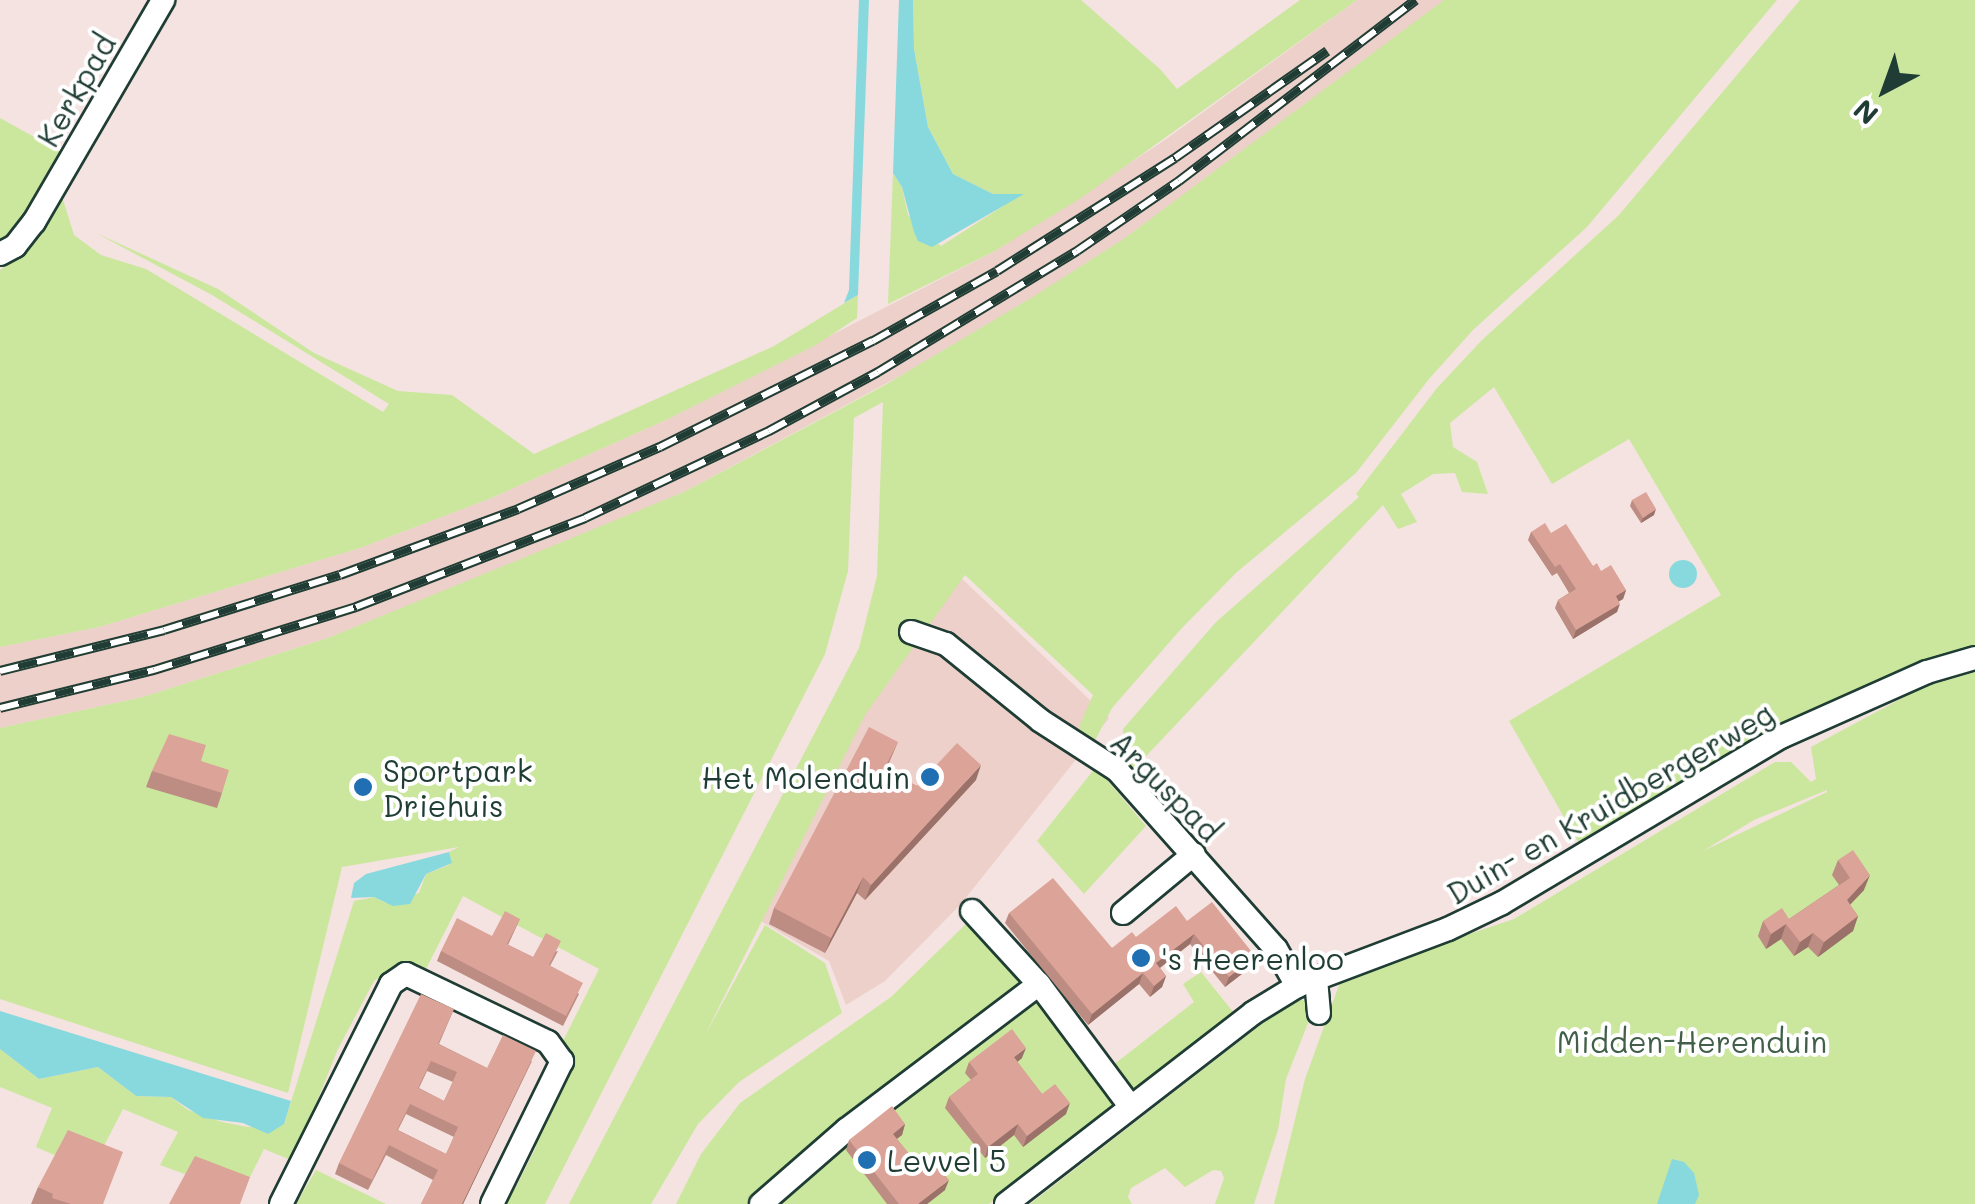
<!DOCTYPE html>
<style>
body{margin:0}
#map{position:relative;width:1975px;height:1204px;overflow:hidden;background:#f4e3e0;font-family:Mali,sans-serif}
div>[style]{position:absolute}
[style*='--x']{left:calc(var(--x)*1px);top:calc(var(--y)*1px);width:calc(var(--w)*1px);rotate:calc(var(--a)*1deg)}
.built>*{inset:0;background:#edd0ca}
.green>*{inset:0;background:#cbe79e}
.water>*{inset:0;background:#88d9de}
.round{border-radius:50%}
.roads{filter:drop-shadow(2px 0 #1f3d34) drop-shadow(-2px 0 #1f3d34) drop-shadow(0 2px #1f3d34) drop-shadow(0 -2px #1f3d34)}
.street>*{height:22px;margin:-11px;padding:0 11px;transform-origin:11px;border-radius:11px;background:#fff}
.rail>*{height:10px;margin-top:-5px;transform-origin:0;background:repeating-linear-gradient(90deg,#fff 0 19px,#1f3d34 0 38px);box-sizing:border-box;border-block:2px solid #1f3d34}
.wall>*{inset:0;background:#bd8c83}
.shaded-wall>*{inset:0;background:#9a726a}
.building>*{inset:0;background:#dca398}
.dots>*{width:28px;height:28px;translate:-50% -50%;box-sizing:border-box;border:5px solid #fff;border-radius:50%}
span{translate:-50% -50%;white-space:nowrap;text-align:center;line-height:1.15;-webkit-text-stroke:8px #fff;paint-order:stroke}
.street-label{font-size:30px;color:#1f3d34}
.poi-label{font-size:30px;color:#1f3d34}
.left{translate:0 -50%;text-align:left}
.right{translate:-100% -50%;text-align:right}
.park-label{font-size:30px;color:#415f49}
.north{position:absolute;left:1835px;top:40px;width:100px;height:100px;-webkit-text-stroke:8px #fff;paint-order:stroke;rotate:221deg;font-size:28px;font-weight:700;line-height:40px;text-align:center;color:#1f3d34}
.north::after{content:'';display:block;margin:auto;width:35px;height:45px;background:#1f3d34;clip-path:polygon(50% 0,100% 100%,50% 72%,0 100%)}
</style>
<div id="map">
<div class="built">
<div style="clip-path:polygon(1357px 0,1484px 0,1237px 212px,900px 376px,684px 492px,601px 529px,328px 638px,143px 697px,0 728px,0 647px,99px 627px,360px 548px,489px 499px,666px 420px,995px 251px,1165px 140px)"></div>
<div style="clip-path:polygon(940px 558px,1109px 718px,960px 905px,885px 981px,846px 1005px,829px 961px,732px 904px)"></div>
</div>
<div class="green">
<div style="clip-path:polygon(913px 0,1081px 0,1160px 69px,1177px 89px,1300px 0,1357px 0,1081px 198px,995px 251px,888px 304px,893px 173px,902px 187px,908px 215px,941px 246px,1022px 194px,993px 194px,953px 174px,928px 127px,914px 49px)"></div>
<div style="clip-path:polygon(1444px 0,1777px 0,1587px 227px,1473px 330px,1429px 379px,1356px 473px,1237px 572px,1181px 629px,1112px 708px,1090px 750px,1081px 740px,1080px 724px,1093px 695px,965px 575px,865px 715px,704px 1037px,765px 925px,825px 963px,842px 1013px,739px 1082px,698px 1124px,651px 1204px,569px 1204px,859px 648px,877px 576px,883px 402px,854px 418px,848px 571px,825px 654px,545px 1204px,508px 1204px,505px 1194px,516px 1187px,536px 1147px,532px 1139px,536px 1129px,545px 1127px,563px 1085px,559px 1049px,599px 969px,463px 896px,426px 969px,391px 969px,374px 981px,338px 1049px,293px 1161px,264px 1149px,245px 1187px,215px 1185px,160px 1165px,178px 1132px,123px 1109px,91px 1171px,36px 1147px,52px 1108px,0 1087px,0 1049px,39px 1079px,98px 1067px,136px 1096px,171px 1097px,188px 1110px,222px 1122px,248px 1127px,284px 1124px,354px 901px,374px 897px,386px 903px,419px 893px,426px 874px,449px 865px,449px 852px,459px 847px,342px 867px,288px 1093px,0 999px,0 728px,143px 697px,328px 638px,684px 492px,885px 385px,1036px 295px,1125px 238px)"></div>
<div style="clip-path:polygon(1800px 0,1975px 0,1975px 647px,1884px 678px,1584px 852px,1509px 721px,1721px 595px,1629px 439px,1552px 484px,1494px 387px,1450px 423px,1453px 447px,1477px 462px,1488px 494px,1462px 492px,1455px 473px,1433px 474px,1401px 494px,1417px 522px,1398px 529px,1383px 505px,1133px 770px,1125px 757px,1123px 729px,1216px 622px,1359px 497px,1356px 494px,1437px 388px,1482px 340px,1619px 215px)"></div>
<div style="clip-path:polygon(0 118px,63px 153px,23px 225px,0 244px)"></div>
<div style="clip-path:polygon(60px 190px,74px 235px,101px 255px,146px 269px,383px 412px,389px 404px,212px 295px,96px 233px,218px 289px,314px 353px,398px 391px,452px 395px,534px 454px,774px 346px,858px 295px,857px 318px,816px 345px,666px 420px,489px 499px,360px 548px,99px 627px,0 647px,0 270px,19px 255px)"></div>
<div style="clip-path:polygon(evenodd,1975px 672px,1975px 1204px,1274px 1204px,1305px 1079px,1342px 977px,1514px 919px,1775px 762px,1791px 762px,1811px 782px,1816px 779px,1811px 747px,1923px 687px,1975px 672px,1827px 790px,1827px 792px,1703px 851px,1754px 820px,1827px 790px)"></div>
<div style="clip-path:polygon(1096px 767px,1146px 826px,1084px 894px,1037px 841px)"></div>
<div style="clip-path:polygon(972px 918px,1022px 981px,747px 1204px,676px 1204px,701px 1154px,740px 1103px,891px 997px)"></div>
<div style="clip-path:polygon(1201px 972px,1234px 1013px,1132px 1093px,1112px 1066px,1194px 1002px,1183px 984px)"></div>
<div style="clip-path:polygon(1032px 995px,1117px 1105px,989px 1204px,774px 1204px,835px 1148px)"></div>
<div style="clip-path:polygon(1295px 998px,1306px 1001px,1312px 1013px,1286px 1079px,1278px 1130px,1254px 1204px,1215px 1204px,1224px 1178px,1221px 1171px,1213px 1170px,1185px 1187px,1165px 1168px,1131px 1188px,1128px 1197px,1132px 1204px,1030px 1204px)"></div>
<div style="clip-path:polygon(316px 1170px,386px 1204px,296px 1204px)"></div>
</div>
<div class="water">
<div style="clip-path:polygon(859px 0,869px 0,858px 295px,844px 303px,849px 290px)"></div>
<div style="clip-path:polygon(899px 0,913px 0,914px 49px,928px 127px,953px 174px,993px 194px,1024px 194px,932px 247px,918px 241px,914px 232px,902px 187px,893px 173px)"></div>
<div class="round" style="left:1669px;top:560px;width:28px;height:28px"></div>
<div style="clip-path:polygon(449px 852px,452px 863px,426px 874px,410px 904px,393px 906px,374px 897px,351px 898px,354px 883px,366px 874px)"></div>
<div style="clip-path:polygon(0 1011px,291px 1101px,284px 1124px,268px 1134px,243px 1123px,203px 1118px,171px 1097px,136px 1096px,98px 1067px,39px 1079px,0 1049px)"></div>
<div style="clip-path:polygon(1672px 1159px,1684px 1162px,1694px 1173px,1699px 1195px,1695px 1204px,1657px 1204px)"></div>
</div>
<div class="roads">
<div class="street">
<div style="--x:0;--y:254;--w:17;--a:-28"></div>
<div style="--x:15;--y:246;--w:31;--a:-52"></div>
<div style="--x:34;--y:222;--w:257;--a:-59.8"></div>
<div style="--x:911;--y:632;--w:37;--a:19"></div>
<div style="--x:946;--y:644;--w:122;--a:39"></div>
<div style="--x:1041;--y:721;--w:90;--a:32.8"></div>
<div style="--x:1117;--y:770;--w:239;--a:48.4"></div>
<div style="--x:1276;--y:949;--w:43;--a:60.4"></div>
<div style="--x:972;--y:911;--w:99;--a:47.5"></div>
<div style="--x:1039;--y:984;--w:152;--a:53.3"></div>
<div style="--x:1123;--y:913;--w:92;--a:-39.7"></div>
<div style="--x:1316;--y:979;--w:34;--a:85"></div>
<div style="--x:281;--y:1204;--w:246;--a:-63.4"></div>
<div style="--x:391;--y:984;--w:18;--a:-34"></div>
<div style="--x:406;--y:974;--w:157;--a:25.6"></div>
<div style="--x:548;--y:1042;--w:24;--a:54"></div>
<div style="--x:562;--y:1061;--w:159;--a:116.1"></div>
<div style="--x:761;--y:1204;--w:113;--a:-41"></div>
<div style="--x:846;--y:1130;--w:242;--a:-37.1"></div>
<div style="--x:1006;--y:1204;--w:312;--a:-37.7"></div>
<div style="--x:1253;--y:1013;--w:52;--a:-31.5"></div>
<div style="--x:1297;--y:986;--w:161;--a:-20.7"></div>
<div style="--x:1448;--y:929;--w:60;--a:-25.7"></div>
<div style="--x:1502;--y:903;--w:325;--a:-30.8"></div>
<div style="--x:1781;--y:737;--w:160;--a:-24"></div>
<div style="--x:1927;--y:672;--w:50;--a:-16.3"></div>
</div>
</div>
<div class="rail">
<div style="--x:0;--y:671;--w:169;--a:-14"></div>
<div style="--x:164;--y:630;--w:184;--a:-17.4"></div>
<div style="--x:340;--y:575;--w:190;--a:-20.3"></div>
<div style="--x:518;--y:509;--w:155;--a:-23.6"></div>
<div style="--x:660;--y:447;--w:238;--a:-26.5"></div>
<div style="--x:873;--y:341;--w:142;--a:-29.4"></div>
<div style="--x:997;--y:271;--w:211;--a:-32.4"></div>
<div style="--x:1175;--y:158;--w:186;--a:-35.1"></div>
<div style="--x:0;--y:708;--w:159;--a:-13.9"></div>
<div style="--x:154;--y:670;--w:212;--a:-17.3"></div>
<div style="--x:356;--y:607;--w:246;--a:-21.2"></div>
<div style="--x:585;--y:518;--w:204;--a:-25.3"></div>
<div style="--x:769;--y:431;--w:124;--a:-28.4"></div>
<div style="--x:878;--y:372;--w:233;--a:-31.3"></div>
<div style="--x:1077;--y:251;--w:124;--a:-34.5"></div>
<div style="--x:1179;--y:181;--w:298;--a:-37.4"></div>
</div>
<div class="wall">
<div style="clip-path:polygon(1632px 500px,1654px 515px,1641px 523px,1630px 506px)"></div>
<div style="clip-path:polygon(1531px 532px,1551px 533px,1593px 566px,1626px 590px,1623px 599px,1619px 601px,1617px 612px,1573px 639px,1555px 608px,1558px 600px,1569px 593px,1557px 573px,1552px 576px,1528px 540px)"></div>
<div style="clip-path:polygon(898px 742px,886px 770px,917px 786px,976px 780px,865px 900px,857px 893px,825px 953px,769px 924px,774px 908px)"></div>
<div style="clip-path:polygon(201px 761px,222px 793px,217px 808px,146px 787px,152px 771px)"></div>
<div style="clip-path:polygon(1838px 860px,1864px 890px,1850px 905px,1858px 916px,1853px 931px,1818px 957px,1808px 947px,1794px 956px,1781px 939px,1766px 949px,1758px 936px,1763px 921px,1789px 919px,1839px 885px,1832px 875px)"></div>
<div style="clip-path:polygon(1009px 913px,1112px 948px,1136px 937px,1187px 921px,1255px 956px,1251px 967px,1225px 987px,1190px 944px,1160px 968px,1166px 976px,1162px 987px,1150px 997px,1139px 984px,1088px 1025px,1005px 923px)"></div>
<div style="clip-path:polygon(520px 919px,508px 945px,533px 957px,558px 951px,550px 966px,579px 994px,563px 1026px,437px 961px,441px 951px,492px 936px)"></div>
<div style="clip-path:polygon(evenodd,454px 1009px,439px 1044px,487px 1068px,532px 1061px,463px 1204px,421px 1204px,433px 1180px,386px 1155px,368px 1190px,335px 1174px,339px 1163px,454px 1009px,427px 1071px,453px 1082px,444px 1101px,419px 1088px,427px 1071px,454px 1009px,406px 1114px,454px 1137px,446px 1154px,398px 1130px,406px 1114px)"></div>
<div style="clip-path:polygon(1022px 1058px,1017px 1062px,1042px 1094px,1066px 1114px,1023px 1147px,1014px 1135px,985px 1158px,945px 1108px,949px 1097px,971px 1080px,965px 1073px,969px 1062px)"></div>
<div style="clip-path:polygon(905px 1124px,902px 1135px,897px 1139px,922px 1170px,945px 1190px,927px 1204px,887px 1204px,846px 1150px,849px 1140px)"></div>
<div style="clip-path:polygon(38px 1187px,104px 1204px,31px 1204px)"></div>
</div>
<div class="shaded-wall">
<div style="clip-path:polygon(1656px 509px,1654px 515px,1641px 523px,1643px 518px)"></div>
<div style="clip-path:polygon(1626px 590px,1623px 599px,1613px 605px,1616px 596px)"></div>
<div style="clip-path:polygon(1620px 604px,1617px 612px,1573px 639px,1576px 630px)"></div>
<div style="clip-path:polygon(981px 765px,976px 780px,865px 900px,871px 885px)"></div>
<div style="clip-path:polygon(1870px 875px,1864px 890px,1841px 914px,1847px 900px)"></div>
<div style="clip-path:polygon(863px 877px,857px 893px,825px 953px,831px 938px)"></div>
<div style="clip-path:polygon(1858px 916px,1853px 931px,1818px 957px,1824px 942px)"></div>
<div style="clip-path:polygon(1786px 924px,1781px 939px,1766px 949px,1771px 934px)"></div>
<div style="clip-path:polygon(1813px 933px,1808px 947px,1794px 956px,1800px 942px)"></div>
<div style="clip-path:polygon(1194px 934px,1190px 944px,1152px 974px,1156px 963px)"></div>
<div style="clip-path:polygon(1255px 956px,1251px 967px,1225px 987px,1229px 977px)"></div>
<div style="clip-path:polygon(1143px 973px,1139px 984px,1088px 1025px,1092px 1014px)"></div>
<div style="clip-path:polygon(1166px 976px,1162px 987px,1150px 997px,1154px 986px)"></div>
<div style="clip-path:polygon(1026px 1048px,1022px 1058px,1010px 1068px,1014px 1057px)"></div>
<div style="clip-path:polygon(536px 1051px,463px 1204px,462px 1204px)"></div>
<div style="clip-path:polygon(1070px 1103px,1066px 1114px,1023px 1147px,1027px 1136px)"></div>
<div style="clip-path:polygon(905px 1124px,902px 1135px,889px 1144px,893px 1134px)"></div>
<div style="clip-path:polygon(1018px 1124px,1014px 1135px,985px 1158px,988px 1147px)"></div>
<div style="clip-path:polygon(949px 1180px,945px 1190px,927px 1204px,918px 1204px)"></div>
</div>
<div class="building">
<div style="clip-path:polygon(1646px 492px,1656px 509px,1643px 518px,1632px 500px)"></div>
<div style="clip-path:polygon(1545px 523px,1551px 533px,1566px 524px,1593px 566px,1597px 563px,1601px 571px,1611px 565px,1626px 590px,1616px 596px,1620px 604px,1576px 630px,1558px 600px,1576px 589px,1560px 564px,1555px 567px,1531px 532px)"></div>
<div style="clip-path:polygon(869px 727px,898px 742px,884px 769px,917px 786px,957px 743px,981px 765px,871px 885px,863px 877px,831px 938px,774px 908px)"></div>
<div style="clip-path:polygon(169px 734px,206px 745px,201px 761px,229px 770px,222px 793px,152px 771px)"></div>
<div style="clip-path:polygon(1853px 850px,1870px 875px,1847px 900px,1858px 916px,1824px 942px,1813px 933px,1800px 942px,1786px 924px,1771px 934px,1763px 921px,1782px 908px,1789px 919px,1850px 878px,1838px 860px)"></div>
<div style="clip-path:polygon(1053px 878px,1112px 948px,1132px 932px,1136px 937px,1176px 906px,1187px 921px,1212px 902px,1255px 956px,1229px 977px,1194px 934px,1156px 963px,1166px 976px,1154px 986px,1143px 973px,1092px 1014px,1009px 913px)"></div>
<div style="clip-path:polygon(505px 911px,520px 919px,507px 944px,533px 957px,546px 933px,561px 941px,549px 965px,583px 983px,566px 1016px,441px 951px,457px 918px,492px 936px)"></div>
<div style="clip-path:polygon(evenodd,421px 994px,454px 1009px,438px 1044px,487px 1068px,503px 1035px,536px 1051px,462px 1204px,421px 1204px,438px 1170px,389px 1145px,372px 1180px,339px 1163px,421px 994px,431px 1061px,457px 1072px,444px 1101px,418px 1088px,431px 1061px,421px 994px,410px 1104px,458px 1127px,446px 1154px,397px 1130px,410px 1104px)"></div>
<div style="clip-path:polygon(1012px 1029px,1026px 1048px,1014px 1057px,1042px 1094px,1055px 1084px,1070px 1103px,1027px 1136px,1018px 1124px,988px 1147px,949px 1097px,978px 1074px,969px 1062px)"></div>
<div style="clip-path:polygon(892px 1106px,905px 1124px,893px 1134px,922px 1170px,934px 1161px,949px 1180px,918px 1204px,899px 1204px,849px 1140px)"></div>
<div style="clip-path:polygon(68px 1130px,123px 1152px,103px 1204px,71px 1204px,52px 1198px,53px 1194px,38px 1187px)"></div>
<div style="clip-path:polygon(195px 1156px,250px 1177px,240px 1204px,169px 1204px)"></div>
</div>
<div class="dots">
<div style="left:930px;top:777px;background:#1f6fb2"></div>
<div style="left:363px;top:787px;background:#1f6fb2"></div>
<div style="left:1141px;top:958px;background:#1f6fb2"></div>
<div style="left:867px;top:1160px;background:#1f6fb2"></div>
</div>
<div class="street-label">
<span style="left:76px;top:90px;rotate:-60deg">Kerkpad</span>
<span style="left:1166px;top:786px;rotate:45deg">Arguspad</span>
<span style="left:1610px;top:803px;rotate:-30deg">Duin- en Kruidbergerweg</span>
</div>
<div class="poi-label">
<span class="left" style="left:383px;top:787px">Sportpark<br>Driehuis</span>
<span class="right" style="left:910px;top:777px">Het Molenduin</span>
<span class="left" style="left:1161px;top:958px">'s Heerenloo</span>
<span class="left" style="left:887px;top:1160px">Levvel 5</span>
</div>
<div class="park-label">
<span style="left:1692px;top:1041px">Midden-Herenduin</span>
</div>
<div class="north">N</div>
</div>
